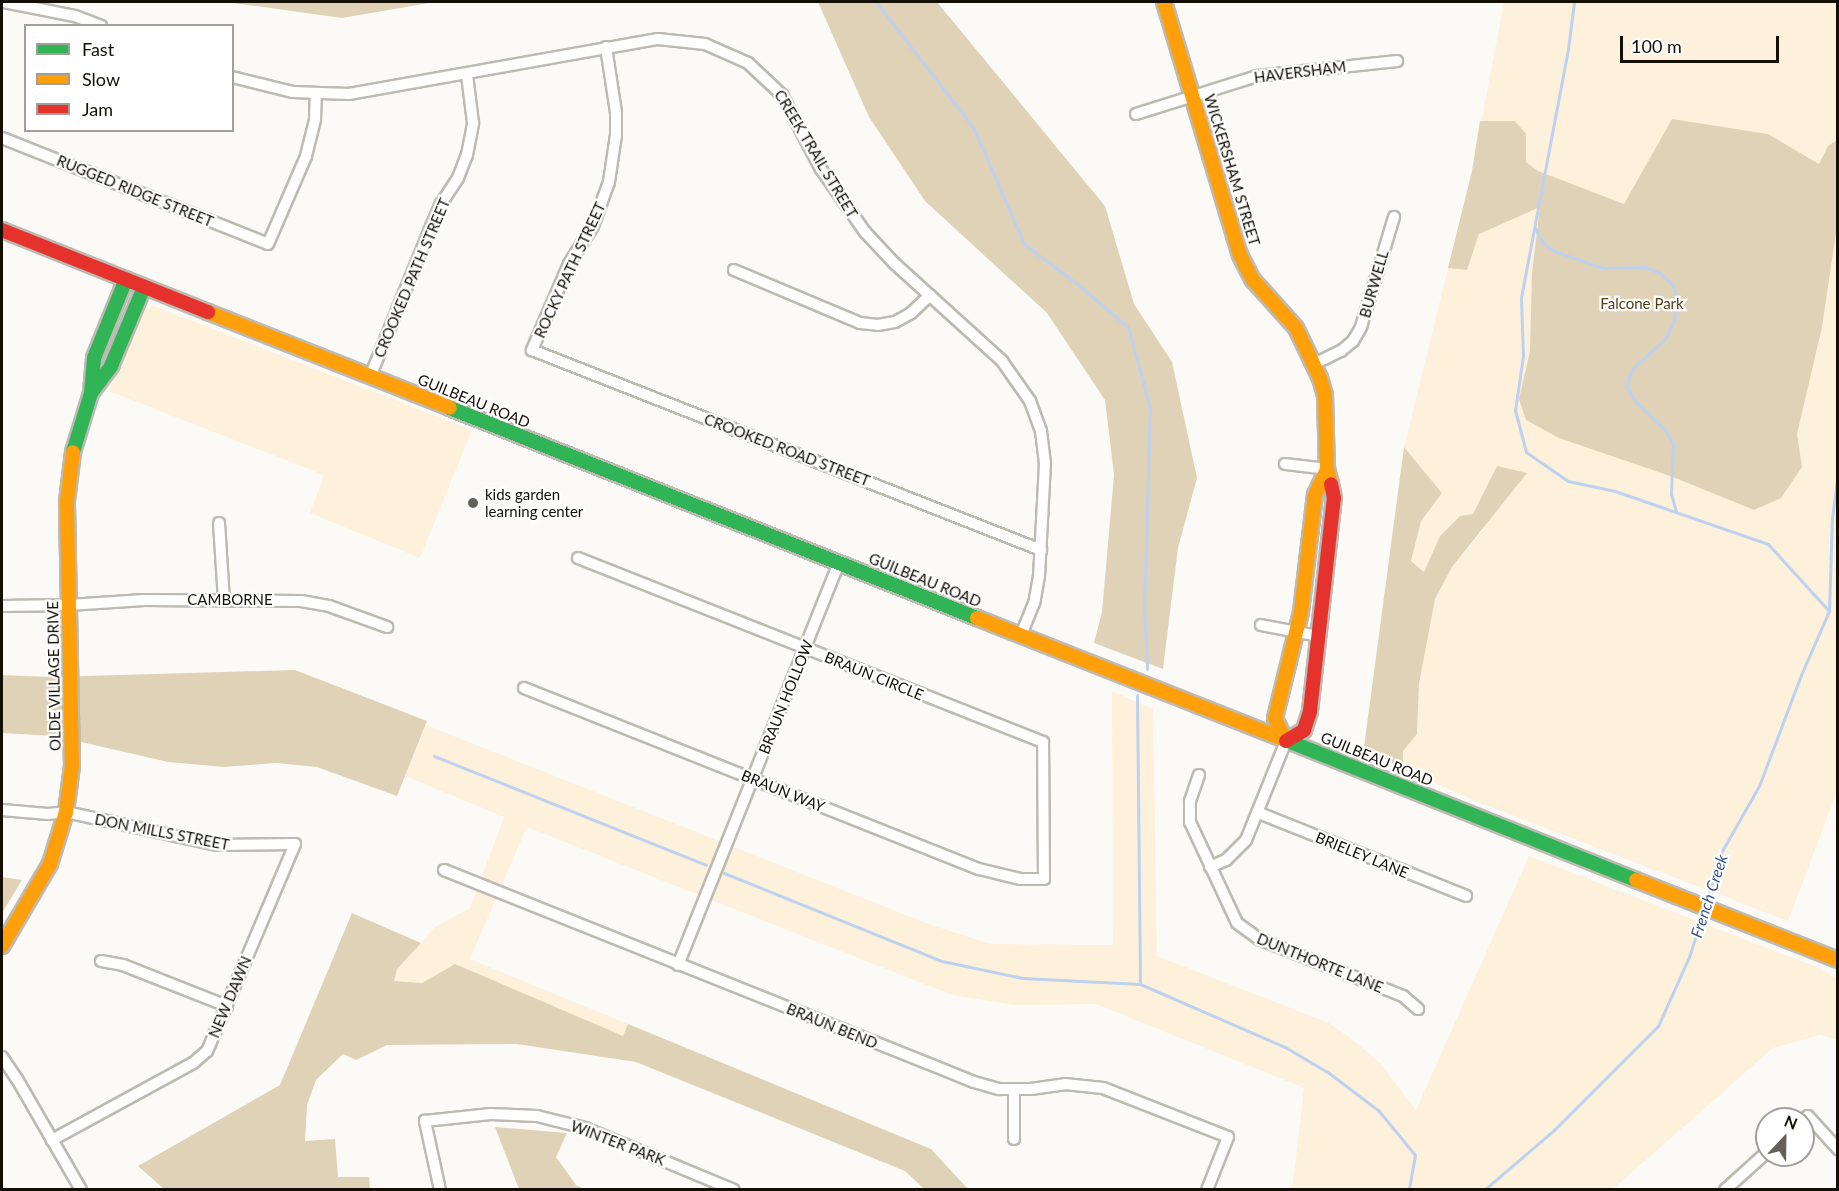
<!DOCTYPE html>
<style>
body{margin:0}
#map{position:relative;width:1839px;height:1191px;overflow:hidden;background:#fcfaf7;font-family:Lato,sans-serif}
div>[style]{position:absolute}
[style*='--x']{left:calc(var(--x)*1px);top:calc(var(--y)*1px);width:calc(var(--w)*1px);rotate:calc(var(--a)*1deg)}
.green>*{inset:0;background:#fdf1dc}
.forest>*{inset:0;background:#e0d2b6}
.stream>*{height:3px;margin:-1.5px;padding:0 1.5px;transform-origin:1.5px;border-radius:1.5px;background:#bed1ef}
.roads{filter:drop-shadow(2px 0 #bdbab3) drop-shadow(-2px 0 #bdbab3) drop-shadow(0 2px #bdbab3) drop-shadow(0 -2px #bdbab3)}
.street>*{height:10px;margin:-5px;padding:0 5px;transform-origin:5px;border-radius:5px;background:#fffefe}
.fast>*{height:14px;margin:-7px;padding:0 7px;transform-origin:7px;border-radius:7px;background:#30b455}
.slow>*{height:14px;margin:-7px;padding:0 7px;transform-origin:7px;border-radius:7px;background:#ff9f0a}
.jam>*{height:14px;margin:-7px;padding:0 7px;transform-origin:7px;border-radius:7px;background:#e5322d}
.dots>*{width:16px;height:16px;translate:-50% -50%;box-sizing:border-box;border:3px solid #fff;border-radius:50%}
span{translate:-50% -50%;white-space:nowrap;text-align:center;line-height:1.15;-webkit-text-stroke:4.5px #fff;paint-order:stroke}
.street-label{font-size:15px;color:#140f05}
.park-label{font-size:15px;color:#503e17}
.poi-label{font-size:15px;color:#140f05}
.left{translate:0 -50%;text-align:left}
.water-label{font-size:16px;color:#33558d;font-style:italic}
.frame{position:absolute;inset:0;border:3px solid #140f05;pointer-events:none}
.legend{position:absolute;left:24px;top:24px;width:210px;height:108px;box-sizing:border-box;background:#fff;border:2px solid #a19f9b;margin:0;padding:8px 10px;list-style:none;font-size:18px;color:#140f05}
.legend li{display:flex;align-items:center;gap:12px;height:30px}
.legend b{width:30px;border:2px solid #a19f9b}
.north{position:absolute;left:1755px;top:1107px;width:60px;height:60px;box-sizing:border-box;background:#fff;border:2px solid #a19f9b;border-radius:50%;rotate:22deg;font-size:16px;font-weight:700;line-height:24px;text-align:center;color:#140f05}
.north::after{content:'';display:block;margin:auto;width:21px;height:27px;background:#65615a;clip-path:polygon(50% 0,100% 100%,50% 72%,0 100%)}
.scale{position:absolute;left:1620px;top:36px;width:159px;height:27px;box-sizing:border-box;border:3px solid #140f05;border-top:0;padding-left:8px;font-size:18px;line-height:21px;white-space:nowrap;color:#140f05;-webkit-text-stroke:4px #fff;paint-order:stroke}
</style>
<div id="map">
<div class="green">
<div style="clip-path:polygon(1504px 2px,1837px 2px,1837px 792px,1788px 921px,1478px 802px,1403px 769px,1403px 751px,1417px 734px,1419px 684px,1435px 599px,1452px 567px,1483px 530px,1497px 466px,1473px 514px,1460px 516px,1440px 536px,1424px 572px,1411px 561px,1421px 521px,1442px 493px,1404px 447px,1472px 171px)"></div>
<div style="clip-path:polygon(154px 306px,472px 430px,420px 558px,310px 513px,324px 475px,109px 391px,146px 309px)"></div>
<div style="clip-path:polygon(1112px 691px,1153px 709px,1157px 956px,1329px 1023px,1353px 1040px,1380px 1063px,1416px 1110px,1529px 856px,1819px 968px,1837px 979px,1838px 1040px,1820px 1035px,1773px 1048px,1613px 1189px,1289px 1190px,1293px 1183px,1304px 1088px,1096px 1004px,1014px 1005px,952px 995px,527px 827px,470px 959px,628px 1024px,623px 1037px,455px 964px,422px 983px,393px 981px,397px 969px,435px 927px,470px 908px,504px 817px,405px 776px,426px 725px,931px 925px,991px 944px,1113px 945px)"></div>
</div>
<div class="forest">
<div style="clip-path:polygon(226px 2px,435px 2px,342px 18px)"></div>
<div style="clip-path:polygon(818px 2px,937px 2px,1105px 206px,1134px 304px,1172px 362px,1197px 478px,1178px 548px,1163px 669px,1094px 643px,1102px 612px,1114px 475px,1105px 400px,1047px 313px,925px 201px,869px 117px)"></div>
<div style="clip-path:polygon(1672px 119px,1768px 134px,1819px 164px,1828px 146px,1837px 140px,1837px 226px,1822px 327px,1797px 434px,1802px 467px,1781px 498px,1754px 510px,1673px 477px,1559px 438px,1526px 420px,1519px 399px,1530px 351px,1532px 273px,1540px 207px,1479px 234px,1467px 270px,1448px 268px,1472px 171px,1480px 121px,1515px 121px,1526px 134px,1526px 162px,1538px 171px,1624px 204px)"></div>
<div style="clip-path:polygon(1404px 447px,1442px 493px,1421px 521px,1411px 561px,1424px 572px,1440px 536px,1460px 516px,1473px 514px,1497px 466px,1527px 473px,1452px 567px,1435px 599px,1419px 684px,1417px 734px,1403px 751px,1403px 769px,1364px 747px)"></div>
<div style="clip-path:polygon(295px 670px,427px 721px,397px 796px,317px 767px,276px 763px,224px 767px,168px 762px,55px 736px,2px 733px,2px 675px,51px 677px)"></div>
<div style="clip-path:polygon(2px 877px,22px 880px,2px 913px)"></div>
<div style="clip-path:polygon(352px 913px,421px 943px,397px 969px,394px 981px,422px 983px,455px 964px,623px 1036px,628px 1024px,931px 1149px,968px 1189px,924px 1189px,905px 1171px,636px 1062px,517px 1044px,387px 1045px,356px 1060px,343px 1054px,316px 1080px,307px 1105px,305px 1141px,335px 1139px,338px 1177px,369px 1177px,370px 1189px,164px 1189px,138px 1166px,280px 1085px)"></div>
<div style="clip-path:polygon(495px 1127px,567px 1133px,556px 1157px,576px 1185px,584px 1189px,519px 1189px)"></div>
</div>
<div class="stream">
<div style="--x:876;--y:2;--w:158;--a:52.2"></div>
<div style="--x:973;--y:127;--w:128;--a:66.4"></div>
<div style="--x:1024;--y:244;--w:65;--a:36.9"></div>
<div style="--x:1076;--y:283;--w:68;--a:40.2"></div>
<div style="--x:1128;--y:327;--w:84;--a:74.8"></div>
<div style="--x:1150;--y:408;--w:197;--a:91.7"></div>
<div style="--x:1144;--y:605;--w:64;--a:87.3"></div>
<div style="--x:1574;--y:2;--w:47;--a:97.3"></div>
<div style="--x:1568;--y:49;--w:253;--a:100.7"></div>
<div style="--x:1521;--y:298;--w:58;--a:88"></div>
<div style="--x:1523;--y:356;--w:55;--a:98.4"></div>
<div style="--x:1515;--y:410;--w:43;--a:75.3"></div>
<div style="--x:1526;--y:452;--w:51;--a:34.6"></div>
<div style="--x:1568;--y:481;--w:48;--a:12"></div>
<div style="--x:1615;--y:491;--w:162;--a:19.1"></div>
<div style="--x:1768;--y:544;--w:89;--a:47.7"></div>
<div style="--x:1535;--y:228;--w:16;--a:63"></div>
<div style="--x:1542;--y:242;--w:15;--a:37"></div>
<div style="--x:1554;--y:251;--w:52;--a:19.1"></div>
<div style="--x:1603;--y:268;--w:42;--a:-1.4"></div>
<div style="--x:1645;--y:267;--w:16;--a:22"></div>
<div style="--x:1660;--y:273;--w:18;--a:43"></div>
<div style="--x:1673;--y:285;--w:16;--a:76"></div>
<div style="--x:1677;--y:301;--w:17;--a:97"></div>
<div style="--x:1675;--y:318;--w:23;--a:115"></div>
<div style="--x:1665;--y:339;--w:42;--a:137.9"></div>
<div style="--x:1634;--y:367;--w:12;--a:121"></div>
<div style="--x:1628;--y:377;--w:11;--a:95"></div>
<div style="--x:1627;--y:388;--w:17;--a:57"></div>
<div style="--x:1636;--y:402;--w:40;--a:44"></div>
<div style="--x:1665;--y:430;--w:16;--a:60"></div>
<div style="--x:1673;--y:444;--w:50;--a:92.3"></div>
<div style="--x:1671;--y:494;--w:19;--a:74"></div>
<div style="--x:1137;--y:695;--w:289;--a:89.4"></div>
<div style="--x:434;--y:756;--w:293;--a:21.8"></div>
<div style="--x:724;--y:873;--w:235;--a:22"></div>
<div style="--x:942;--y:961;--w:82;--a:12"></div>
<div style="--x:1022;--y:978;--w:118;--a:2.9"></div>
<div style="--x:1140;--y:984;--w:158;--a:23.5"></div>
<div style="--x:1285;--y:1047;--w:51;--a:30.6"></div>
<div style="--x:1329;--y:1073;--w:63;--a:37.2"></div>
<div style="--x:1379;--y:1111;--w:57;--a:50.7"></div>
<div style="--x:1415;--y:1155;--w:36;--a:100"></div>
<div style="--x:1706;--y:902;--w:53;--a:-72.6"></div>
<div style="--x:1722;--y:851;--w:75;--a:-60.4"></div>
<div style="--x:1759;--y:786;--w:119;--a:-69.3"></div>
<div style="--x:1801;--y:675;--w:70;--a:-66.4"></div>
<div style="--x:1829;--y:611;--w:93;--a:-88.2"></div>
<div style="--x:1832;--y:518;--w:47;--a:-82.7"></div>
<div style="--x:1484;--y:1190;--w:92;--a:-40.6"></div>
<div style="--x:1554;--y:1130;--w:147;--a:-45"></div>
<div style="--x:1658;--y:1026;--w:76;--a:-65.8"></div>
<div style="--x:1689;--y:957;--w:48;--a:-71.9"></div>
</div>
<div class="roads">
<div class="street">
<div style="--x:4;--y:2;--w:72;--a:11.2"></div>
<div style="--x:75;--y:16;--w:28;--a:21"></div>
<div style="--x:606;--y:47;--w:66;--a:81.3"></div>
<div style="--x:616;--y:112;--w:23;--a:90"></div>
<div style="--x:616;--y:135;--w:48;--a:98.5"></div>
<div style="--x:609;--y:182;--w:47;--a:110"></div>
<div style="--x:593;--y:226;--w:45;--a:122.3"></div>
<div style="--x:569;--y:264;--w:94;--a:113.3"></div>
<div style="--x:532;--y:350;--w:547;--a:21.45"></div>
<div style="--x:232;--y:77;--w:63;--a:13.8"></div>
<div style="--x:293;--y:92;--w:56;--a:2"></div>
<div style="--x:349;--y:94;--w:314;--a:-10.1"></div>
<div style="--x:658;--y:39;--w:47;--a:6.1"></div>
<div style="--x:705;--y:44;--w:47;--a:23.8"></div>
<div style="--x:748;--y:63;--w:47;--a:43.3"></div>
<div style="--x:782;--y:95;--w:84;--a:62.2"></div>
<div style="--x:821;--y:169;--w:77;--a:55.1"></div>
<div style="--x:865;--y:232;--w:42;--a:46.9"></div>
<div style="--x:894;--y:263;--w:146;--a:42.2"></div>
<div style="--x:1002;--y:361;--w:49;--a:55"></div>
<div style="--x:1030;--y:401;--w:32;--a:70"></div>
<div style="--x:1041;--y:431;--w:32;--a:83"></div>
<div style="--x:1045;--y:463;--w:113;--a:93"></div>
<div style="--x:1039;--y:576;--w:27;--a:100"></div>
<div style="--x:1034;--y:603;--w:35;--a:112"></div>
<div style="--x:1136;--y:114;--w:127;--a:-17.4"></div>
<div style="--x:1257;--y:76;--w:141;--a:-6.1"></div>
<div style="--x:2;--y:138;--w:286;--a:21.7"></div>
<div style="--x:268;--y:244;--w:96;--a:-66.6"></div>
<div style="--x:306;--y:156;--w:38;--a:-76"></div>
<div style="--x:315;--y:119;--w:25;--a:-88"></div>
<div style="--x:734;--y:270;--w:137;--a:22.8"></div>
<div style="--x:860;--y:323;--w:18;--a:6"></div>
<div style="--x:878;--y:325;--w:17;--a:-10"></div>
<div style="--x:895;--y:322;--w:18;--a:-29"></div>
<div style="--x:911;--y:313;--w:26;--a:-43"></div>
<div style="--x:1314;--y:364;--w:30;--a:-26"></div>
<div style="--x:1341;--y:351;--w:16;--a:-40"></div>
<div style="--x:1353;--y:341;--w:16;--a:-60"></div>
<div style="--x:1361;--y:327;--w:115;--a:-73.3"></div>
<div style="--x:370;--y:377;--w:162;--a:-67.9"></div>
<div style="--x:431;--y:227;--w:25;--a:-67"></div>
<div style="--x:441;--y:204;--w:31;--a:-57"></div>
<div style="--x:458;--y:178;--w:25;--a:-69"></div>
<div style="--x:467;--y:155;--w:33;--a:-79"></div>
<div style="--x:473;--y:123;--w:48;--a:-97.1"></div>
<div style="--x:1285;--y:464;--w:42;--a:6.8"></div>
<div style="--x:219;--y:523;--w:78;--a:86.3"></div>
<div style="--x:2;--y:606;--w:67;--a:-0.9"></div>
<div style="--x:69;--y:605;--w:75;--a:-3.8"></div>
<div style="--x:144;--y:600;--w:157;--a:0.4"></div>
<div style="--x:301;--y:601;--w:28;--a:10"></div>
<div style="--x:329;--y:606;--w:62;--a:19.9"></div>
<div style="--x:1261;--y:625;--w:58;--a:10.9"></div>
<div style="--x:524;--y:688;--w:490;--a:21.7"></div>
<div style="--x:979;--y:869;--w:42;--a:13.7"></div>
<div style="--x:1020;--y:879;--w:24;--a:0"></div>
<div style="--x:1044;--y:879;--w:137;--a:-90.4"></div>
<div style="--x:1043;--y:742;--w:500;--a:-158.41"></div>
<div style="--x:1199;--y:775;--w:28;--a:109"></div>
<div style="--x:1190;--y:801;--w:21;--a:90"></div>
<div style="--x:1190;--y:822;--w:111;--a:65"></div>
<div style="--x:1237;--y:923;--w:27;--a:36"></div>
<div style="--x:1259;--y:939;--w:155;--a:21.6"></div>
<div style="--x:1403;--y:996;--w:20;--a:41"></div>
<div style="--x:2;--y:810;--w:46;--a:5"></div>
<div style="--x:48;--y:814;--w:18;--a:-6"></div>
<div style="--x:66;--y:812;--w:155;--a:12.3"></div>
<div style="--x:217;--y:845;--w:78;--a:-0.7"></div>
<div style="--x:295;--y:844;--w:225;--a:113"></div>
<div style="--x:207;--y:1051;--w:18;--a:139"></div>
<div style="--x:193;--y:1063;--w:161;--a:151.4"></div>
<div style="--x:1259;--y:813;--w:223;--a:21.8"></div>
<div style="--x:1210;--y:867;--w:17;--a:-24"></div>
<div style="--x:1226;--y:860;--w:28;--a:-45"></div>
<div style="--x:1246;--y:840;--w:107;--a:-68"></div>
<div style="--x:444;--y:870;--w:571;--a:21.8"></div>
<div style="--x:974;--y:1082;--w:26;--a:16"></div>
<div style="--x:999;--y:1089;--w:32;--a:0"></div>
<div style="--x:1031;--y:1089;--w:34;--a:-8"></div>
<div style="--x:1065;--y:1084;--w:38;--a:6"></div>
<div style="--x:1103;--y:1088;--w:134;--a:21.4"></div>
<div style="--x:1228;--y:1137;--w:57;--a:111.6"></div>
<div style="--x:101;--y:961;--w:22;--a:10"></div>
<div style="--x:123;--y:965;--w:112;--a:21.5"></div>
<div style="--x:678;--y:965;--w:433;--a:-68.2"></div>
<div style="--x:2;--y:1057;--w:27;--a:56"></div>
<div style="--x:17;--y:1079;--w:128;--a:60"></div>
<div style="--x:1803;--y:1120;--w:6;--a:-39"></div>
<div style="--x:1808;--y:1116;--w:45;--a:47.7"></div>
<div style="--x:1014;--y:1139;--w:50;--a:-90"></div>
<div style="--x:440;--y:1190;--w:71;--a:-102.3"></div>
<div style="--x:425;--y:1121;--w:66;--a:-6.1"></div>
<div style="--x:491;--y:1114;--w:46;--a:2.5"></div>
<div style="--x:537;--y:1116;--w:49;--a:14"></div>
<div style="--x:585;--y:1128;--w:161;--a:22.6"></div>
<div style="--x:1725;--y:1190;--w:57;--a:-42.1"></div>
</div>
<div class="fast">
<div style="--x:91;--y:393;--w:35;--a:-85"></div>
<div style="--x:94;--y:358;--w:85;--a:-67.9"></div>
<div style="--x:450;--y:408;--w:567;--a:21.73"></div>
<div style="--x:73;--y:452;--w:62;--a:-73"></div>
<div style="--x:91;--y:393;--w:34;--a:-53"></div>
<div style="--x:111;--y:366;--w:86;--a:-67.3"></div>
<div style="--x:1283;--y:739;--w:380;--a:21.8"></div>
</div>
<div class="slow">
<div style="--x:1164;--y:2;--w:264;--a:73.3"></div>
<div style="--x:1240;--y:255;--w:28;--a:63"></div>
<div style="--x:1253;--y:280;--w:64;--a:48.1"></div>
<div style="--x:1296;--y:328;--w:55;--a:64.4"></div>
<div style="--x:1320;--y:378;--w:18;--a:74"></div>
<div style="--x:1325;--y:395;--w:74;--a:88.5"></div>
<div style="--x:1327;--y:469;--w:16;--a:75"></div>
<div style="--x:208;--y:312;--w:260;--a:21.6"></div>
<div style="--x:977;--y:618;--w:329;--a:21.6"></div>
<div style="--x:1286;--y:741;--w:25;--a:-116"></div>
<div style="--x:1275;--y:718;--w:109;--a:-76.2"></div>
<div style="--x:1301;--y:612;--w:118;--a:-83.2"></div>
<div style="--x:1315;--y:495;--w:29;--a:-65"></div>
<div style="--x:1636;--y:880;--w:217;--a:21.6"></div>
<div style="--x:2;--y:946;--w:95;--a:-59.7"></div>
<div style="--x:50;--y:864;--w:54;--a:-72.9"></div>
<div style="--x:66;--y:812;--w:46;--a:-82.6"></div>
<div style="--x:72;--y:766;--w:265;--a:-91.1"></div>
<div style="--x:67;--y:501;--w:49;--a:-83"></div>
</div>
<div class="jam">
<div style="--x:2;--y:230;--w:222;--a:21.7"></div>
<div style="--x:1286;--y:741;--w:21;--a:-31"></div>
<div style="--x:1304;--y:730;--w:20;--a:-72"></div>
<div style="--x:1310;--y:711;--w:214;--a:-83.6"></div>
<div style="--x:1334;--y:498;--w:14;--a:-102"></div>
</div>
</div>
<div class="dots">
<div style="left:473px;top:503px;background:#65615a"></div>
</div>
<div class="street-label">
<span style="left:1300px;top:72px;rotate:-7deg">HAVERSHAM</span>
<span style="left:816px;top:154px;rotate:59deg">CREEK TRAIL STREET</span>
<span style="left:1232px;top:170px;rotate:73deg">WICKERSHAM STREET</span>
<span style="left:135px;top:191px;rotate:22deg">RUGGED RIDGE STREET</span>
<span style="left:570px;top:270px;rotate:-65deg">ROCKY PATH STREET</span>
<span style="left:412px;top:278px;rotate:-67deg">CROOKED PATH STREET</span>
<span style="left:1374px;top:284px;rotate:-74deg">BURWELL</span>
<span style="left:474px;top:401px;rotate:22deg">GUILBEAU ROAD</span>
<span style="left:787px;top:450px;rotate:21deg">CROOKED ROAD STREET</span>
<span style="left:925px;top:580px;rotate:22deg">GUILBEAU ROAD</span>
<span style="left:230px;top:600px">CAMBORNE</span>
<span style="left:54px;top:676px;rotate:-91deg">OLDE VILLAGE DRIVE</span>
<span style="left:874px;top:676px;rotate:22deg">BRAUN CIRCLE</span>
<span style="left:786px;top:697px;rotate:-68deg">BRAUN HOLLOW</span>
<span style="left:1377px;top:759px;rotate:22deg">GUILBEAU ROAD</span>
<span style="left:783px;top:791px;rotate:22deg">BRAUN WAY</span>
<span style="left:162px;top:832px;rotate:11deg">DON MILLS STREET</span>
<span style="left:1362px;top:855px;rotate:22deg">BRIELEY LANE</span>
<span style="left:1320px;top:963px;rotate:22deg">DUNTHORTE LANE</span>
<span style="left:230px;top:997px;rotate:-67deg">NEW DAWN</span>
<span style="left:832px;top:1026px;rotate:22deg">BRAUN BEND</span>
<span style="left:618px;top:1143px;rotate:21deg">WINTER PARK</span>
</div>
<div class="park-label">
<span style="left:1642px;top:304px">Falcone Park</span>
</div>
<div class="poi-label">
<span class="left" style="left:485px;top:503px">kids garden<br>learning center</span>
</div>
<div class="water-label">
<span style="left:1709px;top:896px;rotate:-72deg">French Creek</span>
</div>
<div class="frame"></div>
<ul class="legend">
<li><b style="height:8px;background:#30b455"></b>Fast</li>
<li><b style="height:8px;background:#ff9f0a"></b>Slow</li>
<li><b style="height:8px;background:#e5322d"></b>Jam</li>
</ul>
<div class="north">N</div>
<div class="scale">100 m</div>
</div>
